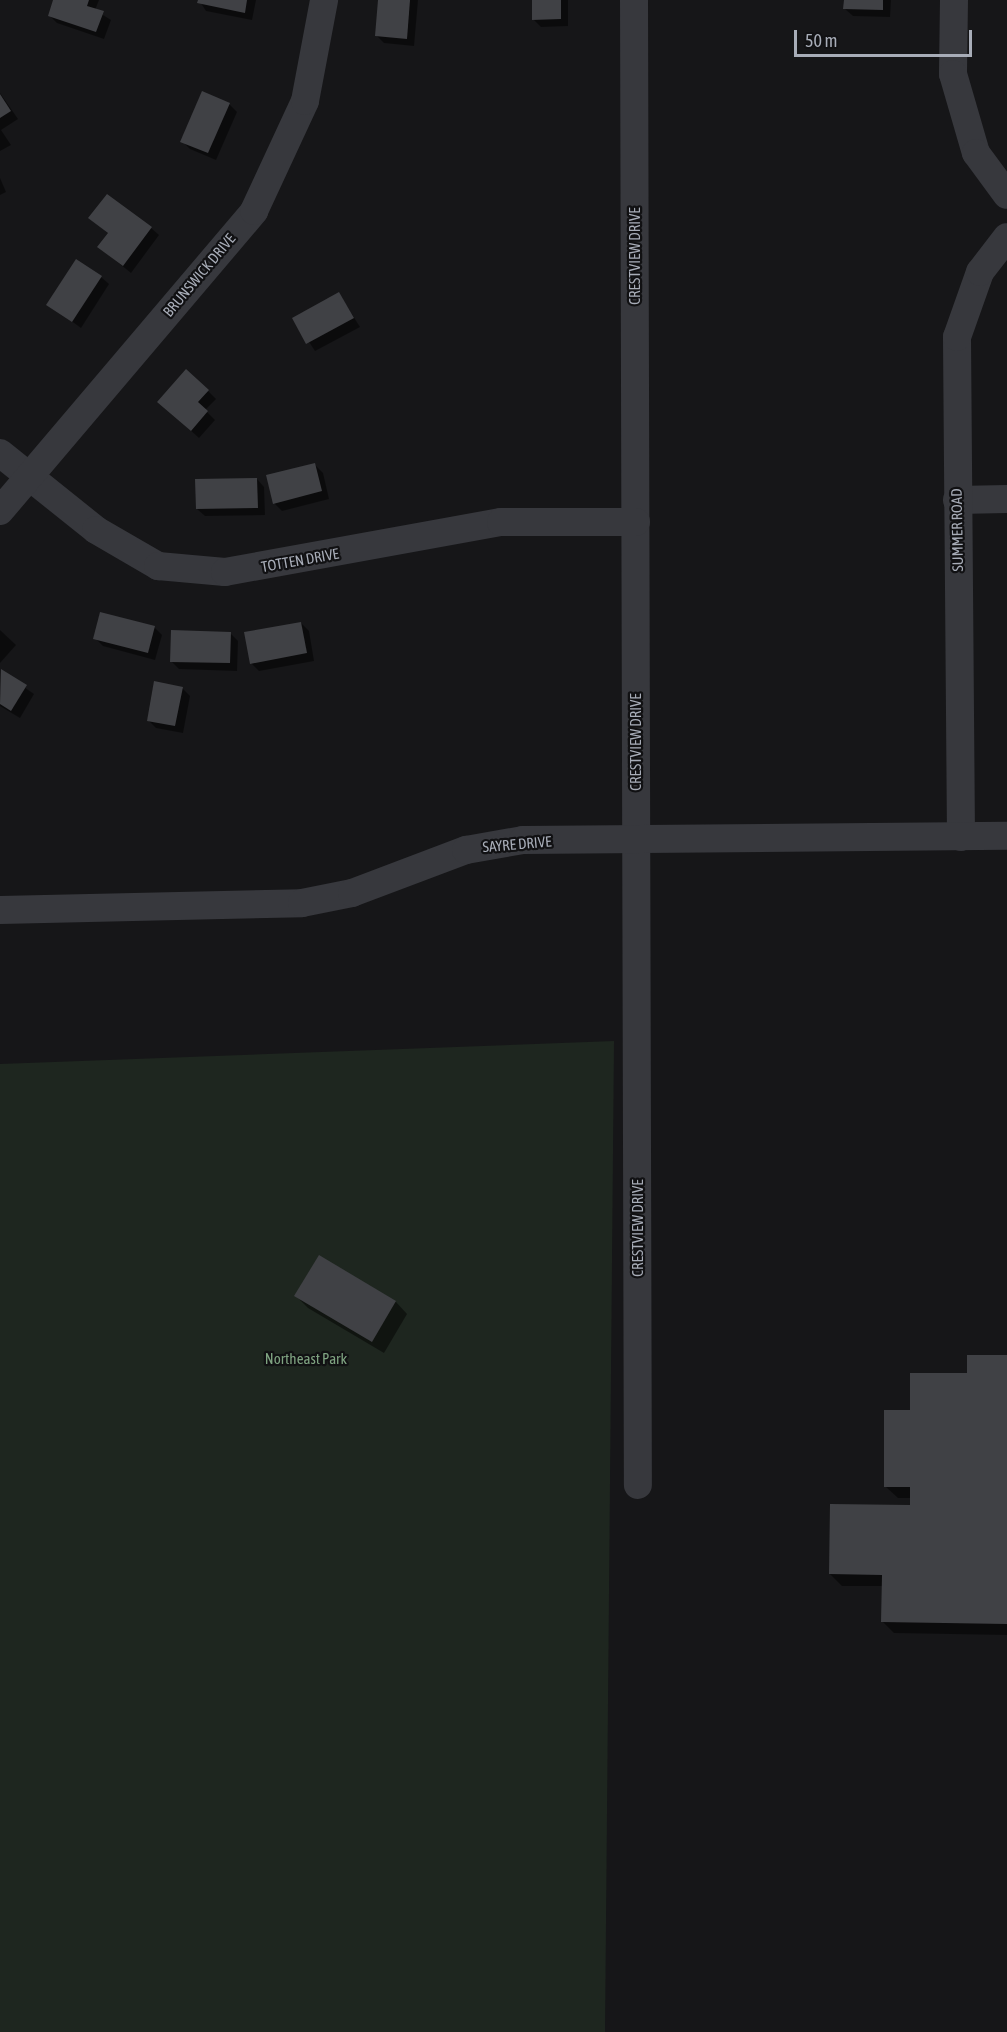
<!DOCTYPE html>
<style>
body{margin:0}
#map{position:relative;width:1007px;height:2032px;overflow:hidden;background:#161618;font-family:"Asap Condensed",sans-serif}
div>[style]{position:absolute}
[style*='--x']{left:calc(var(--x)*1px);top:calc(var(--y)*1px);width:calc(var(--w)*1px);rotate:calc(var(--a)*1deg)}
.green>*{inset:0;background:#1e261f}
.shadow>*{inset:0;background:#0007}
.building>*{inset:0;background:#404145}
.minor>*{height:28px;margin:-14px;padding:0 14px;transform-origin:14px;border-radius:14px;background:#37383d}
span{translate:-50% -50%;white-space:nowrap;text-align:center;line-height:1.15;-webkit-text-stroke:4.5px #111113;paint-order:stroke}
.street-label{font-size:15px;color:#a8adb8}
.park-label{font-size:15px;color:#7fa381}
.scale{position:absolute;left:794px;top:30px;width:178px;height:27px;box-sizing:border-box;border:3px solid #a8adb8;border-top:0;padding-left:8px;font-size:18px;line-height:21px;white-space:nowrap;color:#a8adb8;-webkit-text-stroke:4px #111113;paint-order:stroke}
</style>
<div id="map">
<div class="green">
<div style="clip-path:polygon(614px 1041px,605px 2032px,0 2032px,0 1064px)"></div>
</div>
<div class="shadow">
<div style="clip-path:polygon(55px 0,99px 0,95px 10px,111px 20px,104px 39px,57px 23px,50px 16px)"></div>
<div style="clip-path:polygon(199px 0,256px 0,252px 20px,206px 11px)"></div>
<div style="clip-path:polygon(379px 0,418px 0,414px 46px,384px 43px,376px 35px)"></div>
<div style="clip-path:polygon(533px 0,568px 0,568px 26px,541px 27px,533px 19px)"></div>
<div style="clip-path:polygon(845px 0,891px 0,890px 17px,853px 16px,845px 9px)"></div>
<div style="clip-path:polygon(0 93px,18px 119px,1px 130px,11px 145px,0 151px)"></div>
<div style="clip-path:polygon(229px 104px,237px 112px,216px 160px,190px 149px,182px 141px)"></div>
<div style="clip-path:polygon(0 178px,6px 192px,0 195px)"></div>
<div style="clip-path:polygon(90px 218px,151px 228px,159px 235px,131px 273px,99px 247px,109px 234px)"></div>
<div style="clip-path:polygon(101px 277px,109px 284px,81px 328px,48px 304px)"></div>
<div style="clip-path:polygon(339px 294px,360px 327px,315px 351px,294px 319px)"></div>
<div style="clip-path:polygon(208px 391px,216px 399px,205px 410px,215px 420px,199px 438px,167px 409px)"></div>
<div style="clip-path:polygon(315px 465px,323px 473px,329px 499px,282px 511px,274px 503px)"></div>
<div style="clip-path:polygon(257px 479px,264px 487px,265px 515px,205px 516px,197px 509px)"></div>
<div style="clip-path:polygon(301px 623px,309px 631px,314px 661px,259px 671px,251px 663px)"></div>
<div style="clip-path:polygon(154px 627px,162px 635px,155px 660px,103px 646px,95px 638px)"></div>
<div style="clip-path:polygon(0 630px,16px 645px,0 663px)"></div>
<div style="clip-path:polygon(230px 633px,238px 641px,237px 671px,179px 669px,171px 661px)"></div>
<div style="clip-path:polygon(2px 672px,34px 694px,20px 718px,0 706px)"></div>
<div style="clip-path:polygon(182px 688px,190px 696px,183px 733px,156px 728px,148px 720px)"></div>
<div style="clip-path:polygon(320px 1257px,396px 1302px,407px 1314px,384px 1353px,308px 1308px,296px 1296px)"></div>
<div style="clip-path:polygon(1007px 1357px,1007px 1635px,894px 1633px,882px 1621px,883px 1586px,842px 1586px,830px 1574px,912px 1506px,912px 1498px,898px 1498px,886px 1487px,912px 1412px,969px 1374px)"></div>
</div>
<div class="building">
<div style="clip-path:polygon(53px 0,89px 0,87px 6px,104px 11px,96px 32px,48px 16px)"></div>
<div style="clip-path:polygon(198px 0,247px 0,245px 13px,197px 3px)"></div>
<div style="clip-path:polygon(378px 0,410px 0,407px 39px,375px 36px)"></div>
<div style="clip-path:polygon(532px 0,561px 0,561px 19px,532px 20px)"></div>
<div style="clip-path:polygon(844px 0,883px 0,883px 10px,843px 9px)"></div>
<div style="clip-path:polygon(202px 91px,230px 103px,208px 153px,180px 142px)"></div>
<div style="clip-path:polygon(0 94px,11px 111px,0 118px)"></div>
<div style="clip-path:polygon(107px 194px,152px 227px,123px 266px,97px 247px,108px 233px,88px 218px)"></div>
<div style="clip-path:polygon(76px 259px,102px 276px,72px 322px,46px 305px)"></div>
<div style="clip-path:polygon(339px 292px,354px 318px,306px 344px,292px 318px)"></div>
<div style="clip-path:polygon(186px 369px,209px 390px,198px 402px,208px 411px,191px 431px,157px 402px)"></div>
<div style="clip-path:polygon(315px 463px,322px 491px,273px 504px,266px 475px)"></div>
<div style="clip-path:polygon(257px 478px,258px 508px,196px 509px,195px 479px)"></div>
<div style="clip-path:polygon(100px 612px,155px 626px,148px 653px,93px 639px)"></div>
<div style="clip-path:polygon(301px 622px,307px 653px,250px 664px,244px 632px)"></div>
<div style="clip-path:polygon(171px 630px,231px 632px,230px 663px,170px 662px)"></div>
<div style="clip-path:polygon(1px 669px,27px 685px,11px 711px,0 704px)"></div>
<div style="clip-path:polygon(154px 681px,183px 687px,175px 726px,147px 721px)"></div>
<div style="clip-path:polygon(319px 1255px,396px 1301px,372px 1342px,294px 1296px)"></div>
<div style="clip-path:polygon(967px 1355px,1007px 1355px,1007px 1624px,881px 1622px,882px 1575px,829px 1574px,830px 1504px,910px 1505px,910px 1487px,884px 1487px,884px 1410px,910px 1410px,910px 1373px,967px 1373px)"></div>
</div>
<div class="minor">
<div style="--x:634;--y:0;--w:1485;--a:89.85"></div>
<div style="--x:954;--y:0;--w:74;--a:90.8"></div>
<div style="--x:953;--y:74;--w:82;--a:73.8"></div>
<div style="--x:976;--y:153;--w:52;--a:53.6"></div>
<div style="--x:0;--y:453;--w:123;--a:38.7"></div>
<div style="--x:96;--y:530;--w:72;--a:30.1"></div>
<div style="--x:158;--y:566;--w:67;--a:5.1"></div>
<div style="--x:225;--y:572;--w:280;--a:-10.3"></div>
<div style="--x:501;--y:522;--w:135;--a:0"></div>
<div style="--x:957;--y:500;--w:50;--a:-1.1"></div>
<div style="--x:0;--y:511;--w:393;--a:-49.7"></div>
<div style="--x:254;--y:211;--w:121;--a:-65.1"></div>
<div style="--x:305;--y:101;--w:103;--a:-79.3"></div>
<div style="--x:961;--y:837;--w:500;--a:-90.46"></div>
<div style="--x:957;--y:337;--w:69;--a:-70.5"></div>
<div style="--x:980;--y:272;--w:44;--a:-52.4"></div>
<div style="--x:0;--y:910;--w:302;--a:-1.3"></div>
<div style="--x:302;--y:903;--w:51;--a:-11.3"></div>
<div style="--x:352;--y:893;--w:122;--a:-20.7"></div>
<div style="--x:466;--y:850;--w:58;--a:-10"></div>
<div style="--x:523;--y:840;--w:484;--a:-0.5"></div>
</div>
<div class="street-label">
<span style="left:635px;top:256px;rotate:-90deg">CRESTVIEW DRIVE</span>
<span style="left:199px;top:275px;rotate:-50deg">BRUNSWICK DRIVE</span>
<span style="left:957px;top:530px;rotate:-91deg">SUMMER ROAD</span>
<span style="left:300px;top:560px;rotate:-10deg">TOTTEN DRIVE</span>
<span style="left:636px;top:742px;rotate:-90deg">CRESTVIEW DRIVE</span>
<span style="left:517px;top:844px;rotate:-5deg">SAYRE DRIVE</span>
<span style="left:638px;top:1228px;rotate:-90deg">CRESTVIEW DRIVE</span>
</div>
<div class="park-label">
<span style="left:306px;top:1359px">Northeast Park</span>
</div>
<div class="scale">50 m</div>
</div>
